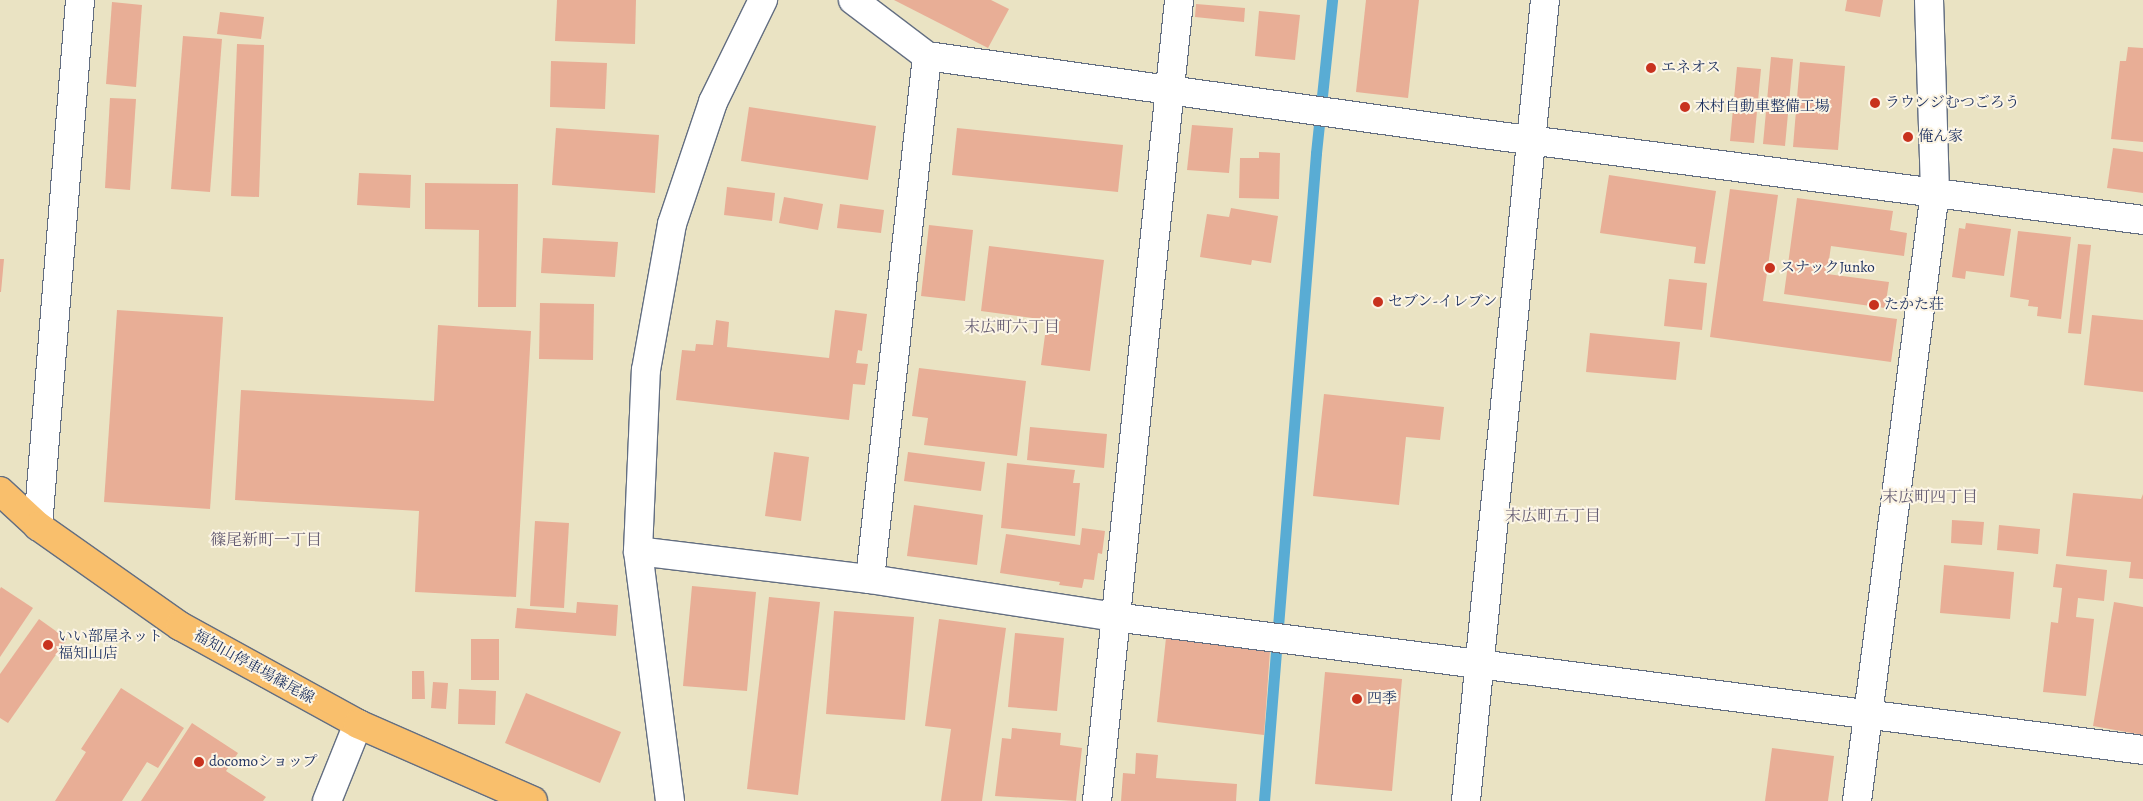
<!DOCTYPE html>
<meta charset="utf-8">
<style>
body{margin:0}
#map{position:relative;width:2143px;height:801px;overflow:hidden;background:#eae3c3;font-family:Alegreya,"Noto Serif JP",serif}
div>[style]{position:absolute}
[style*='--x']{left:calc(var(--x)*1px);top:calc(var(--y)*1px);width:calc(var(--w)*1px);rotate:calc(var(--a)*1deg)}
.stream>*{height:11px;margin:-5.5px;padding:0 5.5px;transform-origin:5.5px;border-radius:5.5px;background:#59acd4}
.building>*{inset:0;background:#e8ae96}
.roads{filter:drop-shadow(1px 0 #636e81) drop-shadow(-1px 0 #636e81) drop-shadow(0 1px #636e81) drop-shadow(0 -1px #636e81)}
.minor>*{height:28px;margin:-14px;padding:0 14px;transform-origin:14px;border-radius:14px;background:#fff}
.major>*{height:28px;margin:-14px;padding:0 14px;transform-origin:14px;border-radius:14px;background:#f9bf6c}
.dots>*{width:14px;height:14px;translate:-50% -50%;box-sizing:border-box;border:2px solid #fcf5e5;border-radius:50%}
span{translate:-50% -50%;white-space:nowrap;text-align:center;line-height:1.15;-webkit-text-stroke:4px #fcf5e5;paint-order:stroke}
.poi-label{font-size:15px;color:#1b2f5e}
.left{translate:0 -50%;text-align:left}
.street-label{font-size:15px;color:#1b2f5e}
.neighbourhood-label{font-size:16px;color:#635b72}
</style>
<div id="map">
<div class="stream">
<div style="--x:1264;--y:801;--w:650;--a:-85.41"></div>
<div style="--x:1316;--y:153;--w:154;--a:-84"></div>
</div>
<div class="building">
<div style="clip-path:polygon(557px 0,636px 0,635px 44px,555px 41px)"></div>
<div style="clip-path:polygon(894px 0,991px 0,1009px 9px,988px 48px)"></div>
<div style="clip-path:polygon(1366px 0,1419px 0,1408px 98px,1356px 92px)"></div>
<div style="clip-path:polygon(1847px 0,1883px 0,1880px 17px,1845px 11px)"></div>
<div style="clip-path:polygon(112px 2px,142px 5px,136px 87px,106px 84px)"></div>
<div style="clip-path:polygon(1196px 4px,1245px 8px,1244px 22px,1195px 17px)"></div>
<div style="clip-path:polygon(1259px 11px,1300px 15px,1295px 60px,1255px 56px)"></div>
<div style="clip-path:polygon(220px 12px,264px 17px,261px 39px,217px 34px)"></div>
<div style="clip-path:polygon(183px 36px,222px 39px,210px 192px,171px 189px)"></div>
<div style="clip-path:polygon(237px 44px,264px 45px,259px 197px,231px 196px)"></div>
<div style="clip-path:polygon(2128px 47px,2143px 48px,2143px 142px,2111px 139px,2120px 61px,2126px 61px)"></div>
<div style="clip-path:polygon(1771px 57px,1793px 59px,1785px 146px,1763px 144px)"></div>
<div style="clip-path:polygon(551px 61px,607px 63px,605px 109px,550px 107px)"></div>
<div style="clip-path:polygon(1800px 62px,1845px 66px,1838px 150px,1793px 147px)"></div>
<div style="clip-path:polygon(1737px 67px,1761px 69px,1754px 143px,1730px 141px)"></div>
<div style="clip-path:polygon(110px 98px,136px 99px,130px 190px,105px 188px)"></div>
<div style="clip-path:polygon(749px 107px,876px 126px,868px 180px,741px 161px)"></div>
<div style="clip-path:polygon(1192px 125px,1233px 128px,1229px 173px,1187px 170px)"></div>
<div style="clip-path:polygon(556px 128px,659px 135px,655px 193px,552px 185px)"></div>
<div style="clip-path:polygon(957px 128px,1123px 145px,1118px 192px,952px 175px)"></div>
<div style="clip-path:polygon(2113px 148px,2143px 152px,2143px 193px,2107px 188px)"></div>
<div style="clip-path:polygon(1259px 152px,1280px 153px,1279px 199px,1239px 198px,1240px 158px,1259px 158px)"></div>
<div style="clip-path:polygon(359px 173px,411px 175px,410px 208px,357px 205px)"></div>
<div style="clip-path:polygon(1609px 175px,1716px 191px,1705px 264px,1694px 263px,1696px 247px,1600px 233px)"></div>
<div style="clip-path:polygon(425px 183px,518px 184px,516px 307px,478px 307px,479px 230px,425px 229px)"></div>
<div style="clip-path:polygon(727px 187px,775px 193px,772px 221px,724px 215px)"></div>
<div style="clip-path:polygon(1730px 189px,1778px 195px,1763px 301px,1897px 319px,1891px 362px,1710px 337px)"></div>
<div style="clip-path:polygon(784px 197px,823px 204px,818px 230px,779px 223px)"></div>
<div style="clip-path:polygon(1797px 198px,1893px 211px,1890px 230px,1907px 233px,1904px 256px,1831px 246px,1827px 274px,1889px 282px,1885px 308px,1784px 294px)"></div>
<div style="clip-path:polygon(840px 204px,884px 210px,881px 233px,837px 228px)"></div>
<div style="clip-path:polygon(1231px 208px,1278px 216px,1271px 263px,1252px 260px,1251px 265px,1200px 257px,1207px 214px,1229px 217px)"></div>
<div style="clip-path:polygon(1966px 223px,2011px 229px,2004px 276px,1966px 271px,1965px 279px,1952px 277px,1959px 228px,1965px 229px)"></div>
<div style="clip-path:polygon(929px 225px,973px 230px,965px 301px,921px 296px)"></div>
<div style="clip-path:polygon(2018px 231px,2071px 237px,2061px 319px,2037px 316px,2038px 307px,2028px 306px,2029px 300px,2010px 297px)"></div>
<div style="clip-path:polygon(543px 238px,618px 242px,615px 277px,541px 273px)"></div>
<div style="clip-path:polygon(2078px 244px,2091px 245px,2081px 334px,2068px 333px)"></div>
<div style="clip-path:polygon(989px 246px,1104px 260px,1090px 371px,1041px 365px,1047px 320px,981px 311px)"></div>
<div style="clip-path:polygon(0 259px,4px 259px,1px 292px,0 292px)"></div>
<div style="clip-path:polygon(1669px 279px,1707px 283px,1702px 330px,1664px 326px)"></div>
<div style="clip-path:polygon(540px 303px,594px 304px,593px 360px,539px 359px)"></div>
<div style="clip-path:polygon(117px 310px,223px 317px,210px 509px,104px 502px)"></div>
<div style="clip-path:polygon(835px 310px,867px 314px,862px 351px,858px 350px,856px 363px,868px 364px,865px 385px,853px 384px,849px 420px,676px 400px,682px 350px,695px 351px,696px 344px,713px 345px,716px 320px,729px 322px,727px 347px,829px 358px)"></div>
<div style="clip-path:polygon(2092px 315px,2143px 320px,2143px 392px,2084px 385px)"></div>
<div style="clip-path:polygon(438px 325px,531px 331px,516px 597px,415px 592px,419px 511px,235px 500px,241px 390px,434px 401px)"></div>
<div style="clip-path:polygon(1590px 333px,1680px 342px,1676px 380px,1586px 372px)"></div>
<div style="clip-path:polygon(919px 368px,1026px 381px,1017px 456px,924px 445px,928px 418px,912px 416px)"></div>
<div style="clip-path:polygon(1324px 394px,1444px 407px,1440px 440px,1406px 437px,1399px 505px,1313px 496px)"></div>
<div style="clip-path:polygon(1030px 427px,1107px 434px,1104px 468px,1027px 460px)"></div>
<div style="clip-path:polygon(774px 452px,809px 457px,801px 521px,765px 516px)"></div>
<div style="clip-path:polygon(908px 452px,985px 462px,981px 491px,904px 481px)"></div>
<div style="clip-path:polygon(1007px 463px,1075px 470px,1073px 483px,1080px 483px,1075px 536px,1001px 528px)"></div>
<div style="clip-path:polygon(2073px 493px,2141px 499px,2143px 494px,2143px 579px,2129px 578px,2131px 562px,2066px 556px)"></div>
<div style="clip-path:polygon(914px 505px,983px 515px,977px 565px,907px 556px)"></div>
<div style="clip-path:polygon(1952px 520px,1984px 522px,1982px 545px,1951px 543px)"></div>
<div style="clip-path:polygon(535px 521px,569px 523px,564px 608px,530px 606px)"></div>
<div style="clip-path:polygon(1999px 525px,2040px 529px,2038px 554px,1997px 550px)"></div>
<div style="clip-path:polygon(1082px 528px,1105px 531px,1102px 554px,1098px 553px,1094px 580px,1084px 579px,1082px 588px,1059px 585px,1060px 582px,1000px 573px,1006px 534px,1080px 545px)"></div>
<div style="clip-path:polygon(2056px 564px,2107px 570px,2104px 601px,2078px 598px,2076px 617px,2094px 619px,2086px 696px,2043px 692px,2051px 622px,2058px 623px,2062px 588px,2053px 587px)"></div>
<div style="clip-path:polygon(1944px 565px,2014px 572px,2010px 619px,1940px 613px)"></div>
<div style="clip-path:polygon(692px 586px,756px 592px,747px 691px,683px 686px)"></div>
<div style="clip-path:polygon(1px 587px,33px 608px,0 657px,0 589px)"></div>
<div style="clip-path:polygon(769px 597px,820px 602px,798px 795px,747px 789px)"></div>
<div style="clip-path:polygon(577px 602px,618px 605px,616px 636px,515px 628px,517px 608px,576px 613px)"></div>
<div style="clip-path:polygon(2114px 602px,2143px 607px,2143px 735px,2093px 726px)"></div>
<div style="clip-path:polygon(834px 611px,914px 617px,905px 720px,826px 714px)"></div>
<div style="clip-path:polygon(39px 619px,67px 639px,8px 723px,0 718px,0 674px)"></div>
<div style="clip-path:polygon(939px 619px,1006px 628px,982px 801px,941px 801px,951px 729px,925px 726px)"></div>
<div style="clip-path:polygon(1015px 633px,1064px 638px,1057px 711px,1008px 707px)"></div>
<div style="clip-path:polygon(1166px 638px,1270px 651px,1264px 735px,1157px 722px)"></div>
<div style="clip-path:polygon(471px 639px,499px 639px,499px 680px,471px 680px)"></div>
<div style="clip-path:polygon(412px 671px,424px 671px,425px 699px,412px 699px)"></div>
<div style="clip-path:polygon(1325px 672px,1402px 679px,1392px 791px,1315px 784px)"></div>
<div style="clip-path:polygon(433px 682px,448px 683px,446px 709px,431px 708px)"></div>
<div style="clip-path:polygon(121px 688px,184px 728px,158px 768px,147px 762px,122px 801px,55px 801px,86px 752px,81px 749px)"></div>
<div style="clip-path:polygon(459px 689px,496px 691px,495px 725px,458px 724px)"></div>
<div style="clip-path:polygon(526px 693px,621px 732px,600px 783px,505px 743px)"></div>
<div style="clip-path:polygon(192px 723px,238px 753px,226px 771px,266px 797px,263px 801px,141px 801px)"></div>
<div style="clip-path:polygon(1012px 728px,1061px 733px,1060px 745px,1082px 748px,1076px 801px,995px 796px,1002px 738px,1011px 739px)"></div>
<div style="clip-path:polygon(1772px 748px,1834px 756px,1828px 801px,1765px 801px)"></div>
<div style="clip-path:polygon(1136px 753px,1158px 755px,1156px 778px,1237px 784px,1236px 801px,1121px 801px,1123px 773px,1135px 774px)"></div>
</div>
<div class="roads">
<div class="minor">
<div style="--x:853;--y:0;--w:93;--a:37.1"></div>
<div style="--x:927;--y:56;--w:561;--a:7.99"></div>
<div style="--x:1483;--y:134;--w:666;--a:7.42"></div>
<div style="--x:38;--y:526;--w:528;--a:-85.43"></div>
<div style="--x:638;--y:551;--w:234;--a:6.9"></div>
<div style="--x:870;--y:579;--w:248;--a:8.8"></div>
<div style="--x:1115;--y:617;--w:1037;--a:7.37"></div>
<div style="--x:870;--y:579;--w:526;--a:-83.78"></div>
<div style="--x:327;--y:801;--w:83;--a:-68.1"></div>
<div style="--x:670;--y:801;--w:252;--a:-97.3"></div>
<div style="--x:638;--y:551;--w:181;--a:-87.5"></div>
<div style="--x:646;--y:370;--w:148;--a:-79.9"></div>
<div style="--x:672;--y:224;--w:129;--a:-71.4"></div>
<div style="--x:713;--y:102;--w:114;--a:-63.9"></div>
<div style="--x:1097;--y:801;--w:805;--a:-84.15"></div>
<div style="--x:1466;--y:801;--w:805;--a:-84.37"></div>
<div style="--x:1857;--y:801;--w:615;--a:-82.71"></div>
<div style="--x:1935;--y:191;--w:191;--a:-91.8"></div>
</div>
<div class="major">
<div style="--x:0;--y:491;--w:52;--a:42.6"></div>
<div style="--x:38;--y:526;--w:174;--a:35.2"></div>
<div style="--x:180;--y:626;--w:203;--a:28.8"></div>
<div style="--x:358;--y:724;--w:191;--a:23.7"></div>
</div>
</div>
<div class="dots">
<div style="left:1651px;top:68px;background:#c8321e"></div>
<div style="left:1875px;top:103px;background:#c8321e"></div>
<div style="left:1685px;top:107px;background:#c8321e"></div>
<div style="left:1908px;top:137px;background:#c8321e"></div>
<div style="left:1770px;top:268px;background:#c8321e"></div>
<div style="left:1378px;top:302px;background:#c8321e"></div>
<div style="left:1874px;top:305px;background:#c8321e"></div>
<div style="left:48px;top:645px;background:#c8321e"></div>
<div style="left:1357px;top:699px;background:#c8321e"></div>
<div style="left:199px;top:762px;background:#c8321e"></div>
</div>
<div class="poi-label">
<span class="left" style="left:1661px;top:68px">エネオス</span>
<span class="left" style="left:1885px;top:103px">ラウンジむつごろう</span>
<span class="left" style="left:1695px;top:107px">木村自動車整備工場</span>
<span class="left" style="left:1918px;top:137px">俺ん家</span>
<span class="left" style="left:1780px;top:268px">スナックJunko</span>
<span class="left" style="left:1388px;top:302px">セブン-イレブン</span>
<span class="left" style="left:1884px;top:305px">たかた荘</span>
<span class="left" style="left:58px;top:645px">いい部屋ネット<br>福知山店</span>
<span class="left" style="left:1367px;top:699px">四季</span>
<span class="left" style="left:209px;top:762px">docomoショップ</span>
</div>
<div class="street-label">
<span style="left:254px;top:667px;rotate:29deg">福知山停車場篠尾線</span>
</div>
<div class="neighbourhood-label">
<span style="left:1012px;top:327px">末広町六丁目</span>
<span style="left:1930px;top:497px">末広町四丁目</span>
<span style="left:1553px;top:516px">末広町五丁目</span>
<span style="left:266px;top:540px">篠尾新町一丁目</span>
</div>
</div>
